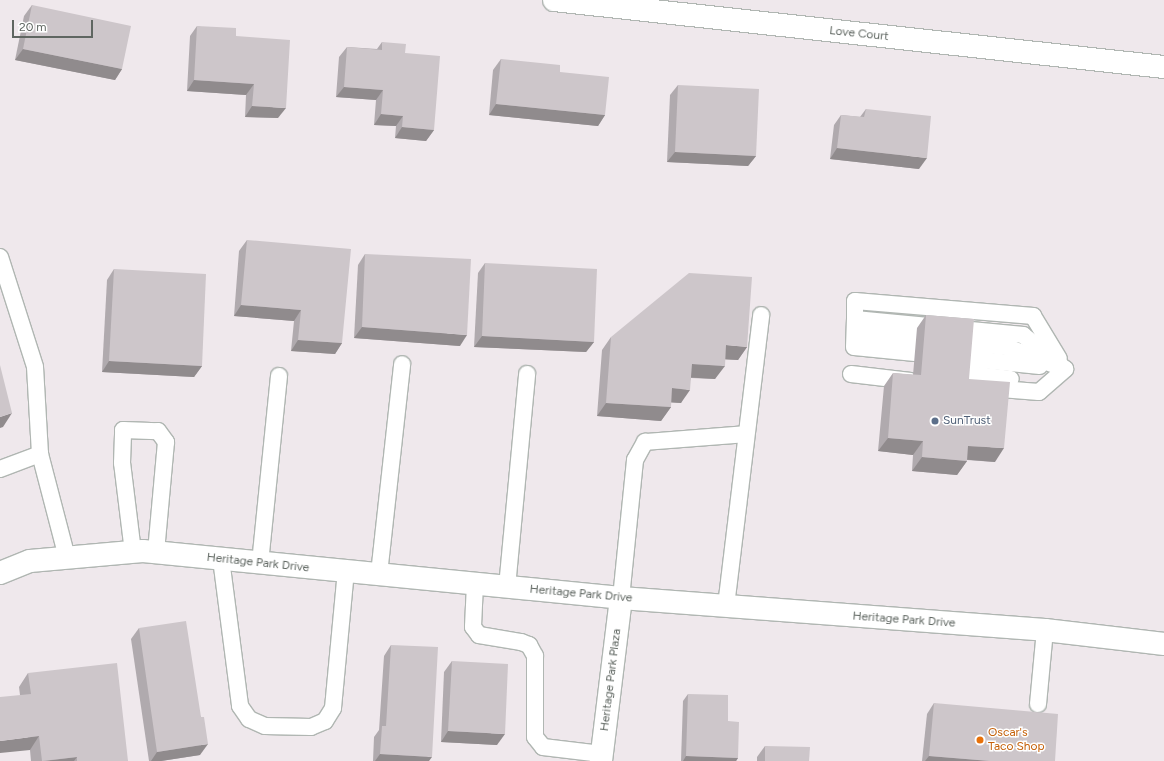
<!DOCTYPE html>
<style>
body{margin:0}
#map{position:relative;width:1164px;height:761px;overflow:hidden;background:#efe8ec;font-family:Figtree,sans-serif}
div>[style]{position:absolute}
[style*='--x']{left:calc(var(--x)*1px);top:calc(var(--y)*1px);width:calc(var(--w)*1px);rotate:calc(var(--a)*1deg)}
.roads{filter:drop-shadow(1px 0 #b0b6b2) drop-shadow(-1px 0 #b0b6b2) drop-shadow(0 1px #b0b6b2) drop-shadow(0 -1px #b0b6b2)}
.service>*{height:16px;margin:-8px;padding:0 8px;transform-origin:8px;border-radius:8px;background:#fff}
.minor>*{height:22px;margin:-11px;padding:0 11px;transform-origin:11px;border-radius:11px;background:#fff}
.tertiary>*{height:22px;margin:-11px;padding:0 11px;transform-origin:11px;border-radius:11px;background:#fff}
.wall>*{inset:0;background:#b0aaae}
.shaded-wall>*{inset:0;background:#908b8d}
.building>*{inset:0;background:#cdc6ca}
.dots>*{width:11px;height:11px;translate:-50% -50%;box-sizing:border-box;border:2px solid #fff;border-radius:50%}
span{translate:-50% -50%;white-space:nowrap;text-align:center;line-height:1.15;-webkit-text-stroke:3px #fff;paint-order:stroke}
.street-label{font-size:12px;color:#5f6661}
.service-label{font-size:12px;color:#4e5e75}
.left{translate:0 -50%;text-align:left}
.food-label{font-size:12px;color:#c56008}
.scale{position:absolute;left:12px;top:20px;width:81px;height:18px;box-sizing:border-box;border:2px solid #5f6661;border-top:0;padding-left:5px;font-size:12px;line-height:14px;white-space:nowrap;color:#5f6661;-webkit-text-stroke:3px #fff;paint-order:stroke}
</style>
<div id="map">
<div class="roads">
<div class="service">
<div style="--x:0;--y:257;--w:115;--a:72.3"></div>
<div style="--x:35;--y:367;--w:87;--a:86.7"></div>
<div style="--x:40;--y:454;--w:107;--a:75.4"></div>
<div style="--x:855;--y:319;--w:18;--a:-90"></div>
<div style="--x:855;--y:301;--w:179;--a:4.8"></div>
<div style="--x:1033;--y:316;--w:50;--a:58.8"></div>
<div style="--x:855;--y:332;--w:61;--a:5.6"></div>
<div style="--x:963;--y:343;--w:44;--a:5.2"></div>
<div style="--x:1007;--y:347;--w:48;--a:20.7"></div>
<div style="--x:915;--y:353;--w:61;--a:-174.4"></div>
<div style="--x:854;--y:347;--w:28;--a:-88"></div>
<div style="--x:855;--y:319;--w:169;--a:5.4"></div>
<div style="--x:1023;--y:335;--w:54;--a:39"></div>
<div style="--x:962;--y:358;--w:78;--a:5.9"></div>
<div style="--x:961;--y:373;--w:50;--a:6.8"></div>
<div style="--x:851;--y:374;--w:60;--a:6.7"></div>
<div style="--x:988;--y:388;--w:51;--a:4.5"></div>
<div style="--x:1039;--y:392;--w:35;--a:-41"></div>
<div style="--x:0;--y:469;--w:43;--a:-20.6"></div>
<div style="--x:133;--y:552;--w:90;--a:-97"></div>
<div style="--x:122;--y:463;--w:33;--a:-88"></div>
<div style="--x:123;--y:430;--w:35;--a:2"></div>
<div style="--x:158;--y:431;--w:14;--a:54"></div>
<div style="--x:166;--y:442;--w:110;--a:95.2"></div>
<div style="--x:221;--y:559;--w:148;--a:82.6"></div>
<div style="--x:240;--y:706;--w:16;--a:55"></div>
<div style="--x:249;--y:719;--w:17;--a:24"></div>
<div style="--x:265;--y:726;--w:46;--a:1.2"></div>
<div style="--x:311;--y:727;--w:15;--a:-23"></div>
<div style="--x:325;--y:721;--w:15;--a:-58"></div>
<div style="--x:333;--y:708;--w:138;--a:-84.6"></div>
<div style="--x:260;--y:563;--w:188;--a:-84.2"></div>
<div style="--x:379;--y:574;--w:211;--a:-83.7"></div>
<div style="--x:475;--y:584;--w:43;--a:92.7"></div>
<div style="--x:473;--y:627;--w:10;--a:53"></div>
<div style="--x:479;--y:635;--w:43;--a:9.5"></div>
<div style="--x:521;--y:642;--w:9;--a:21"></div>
<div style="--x:529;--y:645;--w:13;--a:61"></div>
<div style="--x:535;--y:656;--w:81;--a:90"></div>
<div style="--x:535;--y:737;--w:13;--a:51"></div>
<div style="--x:543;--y:747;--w:59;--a:6.8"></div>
<div style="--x:507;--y:587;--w:214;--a:-84.6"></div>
<div style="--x:621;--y:598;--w:139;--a:-84.2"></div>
<div style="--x:635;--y:460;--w:21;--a:-61"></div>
<div style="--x:645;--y:442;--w:101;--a:-4.5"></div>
<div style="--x:726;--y:606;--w:293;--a:-83.1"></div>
<div style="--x:1038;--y:704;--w:74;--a:-84.6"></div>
</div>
<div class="minor">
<div style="--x:554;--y:0;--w:614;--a:6.27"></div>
<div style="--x:601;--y:761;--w:164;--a:-83"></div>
</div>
<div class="tertiary">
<div style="--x:0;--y:573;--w:32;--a:-22"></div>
<div style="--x:30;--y:561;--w:113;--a:-5.1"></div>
<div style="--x:143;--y:551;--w:480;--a:5.6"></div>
<div style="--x:621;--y:598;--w:425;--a:4.3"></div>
<div style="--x:1045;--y:630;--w:120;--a:6.7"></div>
</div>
</div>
<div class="wall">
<div style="clip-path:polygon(32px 5px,122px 69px,115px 80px,15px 60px,24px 16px)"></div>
<div style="clip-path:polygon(197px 26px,236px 36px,278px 118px,245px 117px,246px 95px,187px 91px,190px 36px)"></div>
<div style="clip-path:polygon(382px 42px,405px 53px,434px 130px,426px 141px,395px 138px,396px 126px,374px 125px,376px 100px,336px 97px,339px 57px,347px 47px,377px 49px)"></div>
<div style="clip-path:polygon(501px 59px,605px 115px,598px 126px,489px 115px,493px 70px)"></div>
<div style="clip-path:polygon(678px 85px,756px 156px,748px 166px,667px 162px,670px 95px)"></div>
<div style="clip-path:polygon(866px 109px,919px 169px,830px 159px,834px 125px,841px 115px,860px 117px)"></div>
<div style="clip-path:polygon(247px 240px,342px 343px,335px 354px,291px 351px,294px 321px,234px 316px,239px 251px)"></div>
<div style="clip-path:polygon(365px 254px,460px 346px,354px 338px,358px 265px)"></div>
<div style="clip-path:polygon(485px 263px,594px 342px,586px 352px,474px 347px,478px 273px)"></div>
<div style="clip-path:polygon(114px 269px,202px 366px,194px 377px,102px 372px,107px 280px)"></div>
<div style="clip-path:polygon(926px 315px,969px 379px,995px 462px,967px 460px,967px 461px,957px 475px,912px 471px,913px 455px,878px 451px,884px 386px,893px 373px,913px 375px,917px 328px)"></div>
<div style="clip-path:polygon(611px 337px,747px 347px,738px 360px,725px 359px,715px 379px,691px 378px,681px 403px,671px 402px,671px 407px,661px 421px,597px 416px,602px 350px)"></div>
<div style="clip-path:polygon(139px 628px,201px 717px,200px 755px,161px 761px,149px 761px,131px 639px)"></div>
<div style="clip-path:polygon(391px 645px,429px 761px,373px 761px,374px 737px,379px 730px,384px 656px)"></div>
<div style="clip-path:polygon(452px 661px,497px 745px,441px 742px,444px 672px)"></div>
<div style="clip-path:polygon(28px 673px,128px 761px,31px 761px,30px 750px,20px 695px,19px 687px)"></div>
<div style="clip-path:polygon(688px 694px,738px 758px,736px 761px,681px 761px,683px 701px)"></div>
<div style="clip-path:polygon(934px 703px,1055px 761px,922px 761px,927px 714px)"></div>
<div style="clip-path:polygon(765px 746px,809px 761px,757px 761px,757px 757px)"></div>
</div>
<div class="shaded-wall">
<div style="clip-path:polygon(23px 49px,122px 69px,115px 80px,15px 60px)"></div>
<div style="clip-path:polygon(194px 80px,254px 84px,246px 95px,187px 91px)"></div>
<div style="clip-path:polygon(344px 87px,383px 90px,376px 100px,336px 97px)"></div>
<div style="clip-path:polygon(496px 104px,605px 115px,598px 126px,489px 115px)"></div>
<div style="clip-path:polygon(252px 106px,286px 108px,278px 118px,245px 117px)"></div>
<div style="clip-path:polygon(381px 114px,403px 116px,396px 126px,374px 125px)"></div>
<div style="clip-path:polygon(402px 127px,434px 130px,426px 141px,395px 138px)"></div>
<div style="clip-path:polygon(837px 148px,927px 158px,919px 169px,830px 159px)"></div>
<div style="clip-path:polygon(675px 152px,756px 156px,748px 166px,667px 162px)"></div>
<div style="clip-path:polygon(241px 305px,301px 310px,294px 321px,234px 316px)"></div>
<div style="clip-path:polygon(362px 327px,467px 335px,460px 346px,354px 338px)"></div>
<div style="clip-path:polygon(482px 336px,594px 342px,586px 352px,474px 347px)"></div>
<div style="clip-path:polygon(298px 340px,342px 343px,335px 354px,291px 351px)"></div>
<div style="clip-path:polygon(726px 345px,747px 347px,738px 360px,717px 359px)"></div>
<div style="clip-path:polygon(109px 361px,202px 366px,194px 377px,102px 372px)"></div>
<div style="clip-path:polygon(692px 364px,725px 366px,715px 379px,683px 377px)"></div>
<div style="clip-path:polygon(672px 388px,690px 390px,681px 403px,662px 402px)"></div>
<div style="clip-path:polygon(606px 403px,671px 407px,661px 421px,597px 416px)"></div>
<div style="clip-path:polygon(12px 413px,3px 427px,0 428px,0 417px)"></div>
<div style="clip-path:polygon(888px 438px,923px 441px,913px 455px,878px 451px)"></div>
<div style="clip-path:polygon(968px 446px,1004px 448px,995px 462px,959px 459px)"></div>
<div style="clip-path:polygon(922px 457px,967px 461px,957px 475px,912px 471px)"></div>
<div style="clip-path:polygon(448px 731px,505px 734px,497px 745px,441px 742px)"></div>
<div style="clip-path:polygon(39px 736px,30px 750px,0 753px,0 741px)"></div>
<div style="clip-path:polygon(208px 744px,200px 755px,161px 761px,151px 761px,157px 752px)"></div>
<div style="clip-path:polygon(380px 754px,432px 757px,429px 761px,375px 761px)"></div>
<div style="clip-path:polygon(686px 756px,738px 758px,736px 761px,683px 761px)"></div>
<div style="clip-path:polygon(929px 756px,990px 761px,925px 761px)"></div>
<div style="clip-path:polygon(77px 757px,74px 761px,45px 761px)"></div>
</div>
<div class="building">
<div style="clip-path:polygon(32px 5px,131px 26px,122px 69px,23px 49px)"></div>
<div style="clip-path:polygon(197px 26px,236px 28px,236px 36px,290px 40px,286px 108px,252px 106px,254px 84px,194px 80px)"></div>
<div style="clip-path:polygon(382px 42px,406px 44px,405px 53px,440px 56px,434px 130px,402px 127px,403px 116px,381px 114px,383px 90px,344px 87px,347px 47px,382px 50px)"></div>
<div style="clip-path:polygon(501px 59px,560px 65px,560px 72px,609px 77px,605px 115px,496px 104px)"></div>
<div style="clip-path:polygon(678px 85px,759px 89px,756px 156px,675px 152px)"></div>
<div style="clip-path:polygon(866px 109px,931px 116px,927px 158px,837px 148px,841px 115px,864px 117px)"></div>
<div style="clip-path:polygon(247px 240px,351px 249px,342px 343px,298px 340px,301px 310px,241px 305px)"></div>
<div style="clip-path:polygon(365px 254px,471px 259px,467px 335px,362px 327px)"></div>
<div style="clip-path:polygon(485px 263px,597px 269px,594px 342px,482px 336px)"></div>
<div style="clip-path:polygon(114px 269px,206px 274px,202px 366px,109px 361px)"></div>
<div style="clip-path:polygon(689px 273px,752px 277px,747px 347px,726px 345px,725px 366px,692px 364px,690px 390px,672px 388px,671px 407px,606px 403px,611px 337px)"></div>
<div style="clip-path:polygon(926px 315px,974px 319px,969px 379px,1010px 382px,1004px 448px,968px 446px,967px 461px,922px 457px,923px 441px,888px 438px,893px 373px,921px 375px)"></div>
<div style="clip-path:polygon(0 365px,12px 413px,0 417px)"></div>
<div style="clip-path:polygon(186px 621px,201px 717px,204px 717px,208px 744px,157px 752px,139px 628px)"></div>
<div style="clip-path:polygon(391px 645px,438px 647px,432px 757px,380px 754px,382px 726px,386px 726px)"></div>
<div style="clip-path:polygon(452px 661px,508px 664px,505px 734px,448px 731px)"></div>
<div style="clip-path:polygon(117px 663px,128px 761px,77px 761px,77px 757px,42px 761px,39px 736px,0 741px,0 697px,31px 694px,28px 673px)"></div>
<div style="clip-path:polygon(688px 694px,728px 695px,728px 721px,739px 722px,738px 758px,686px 756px)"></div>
<div style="clip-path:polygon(934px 703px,1058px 714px,1055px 761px,990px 761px,929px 756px)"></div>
<div style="clip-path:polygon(765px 746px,810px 747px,809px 761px,765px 761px)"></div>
</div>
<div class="dots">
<div style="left:935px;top:421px;background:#5c6f8a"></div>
<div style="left:980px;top:740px;background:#e8710a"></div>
</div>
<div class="street-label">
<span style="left:859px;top:34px;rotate:6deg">Love Court</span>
<span style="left:258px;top:563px;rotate:6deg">Heritage Park Drive</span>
<span style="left:581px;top:594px;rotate:5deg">Heritage Park Drive</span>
<span style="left:904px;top:620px;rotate:4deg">Heritage Park Drive</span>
<span style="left:611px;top:680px;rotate:-83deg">Heritage Park Plaza</span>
</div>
<div class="service-label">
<span class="left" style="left:943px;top:421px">SunTrust</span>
</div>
<div class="food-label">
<span class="left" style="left:988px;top:740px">Oscar's<br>Taco Shop</span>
</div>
<div class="scale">20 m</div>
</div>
